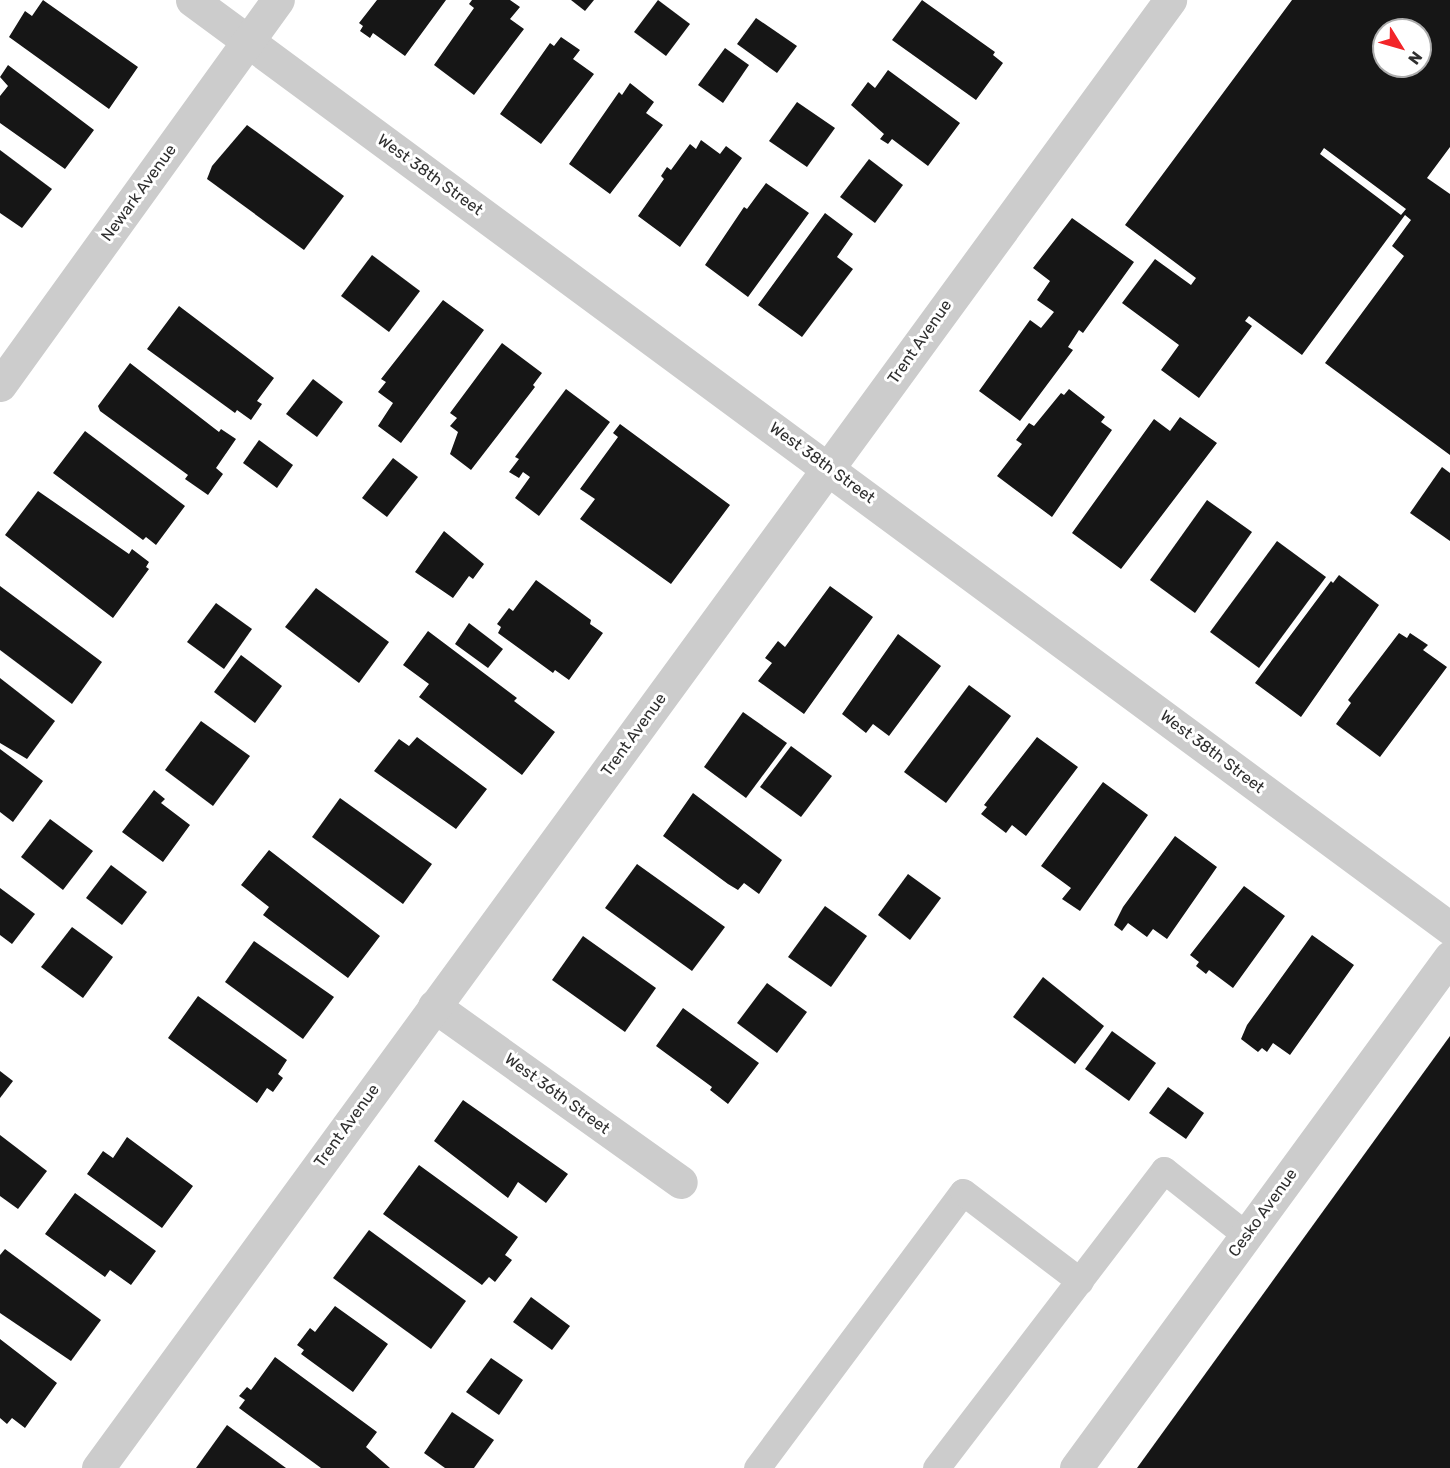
<!DOCTYPE html>
<style>
body{margin:0}
#map{position:relative;width:1450px;height:1468px;overflow:hidden;background:#fff;font-family:Rubik,sans-serif}
div>[style]{position:absolute}
[style*='--x']{left:calc(var(--x)*1px);top:calc(var(--y)*1px);width:calc(var(--w)*1px);rotate:calc(var(--a)*1deg)}
.building>*{inset:0;background:#161616}
.service>*{height:27px;margin:-13.5px;padding:0 13.5px;transform-origin:13.5px;border-radius:13.5px;background:#ccc}
.minor>*{height:33px;margin:-16.5px;padding:0 16.5px;transform-origin:16.5px;border-radius:16.5px;background:#ccc}
span{translate:-50% -50%;white-space:nowrap;text-align:center;line-height:1.15;-webkit-text-stroke:6px #fff;paint-order:stroke}
.street-label{font-size:16px;color:#2f2f2f}
.north{position:absolute;left:1372px;top:18px;width:60px;height:60px;box-sizing:border-box;background:#fff;border:2px solid #acacac;border-radius:50%;rotate:127deg;font-size:16px;font-weight:700;line-height:24px;text-align:center;color:#2f2f2f}
.north::after{content:'';display:block;margin:auto;width:21px;height:27px;background:#f22529;clip-path:polygon(50% 0,100% 100%,50% 72%,0 100%)}
</style>
<div id="map">
<div class="building">
<div style="clip-path:polygon(43px 0,138px 67px,109px 109px,9px 37px,25px 11px,32px 16px)"></div>
<div style="clip-path:polygon(377px 0,446px 0,405px 56px,373px 33px,370px 38px,360px 31px,363px 26px,359px 23px)"></div>
<div style="clip-path:polygon(472px 0,510px 0,520px 7px,510px 19px,524px 29px,474px 95px,434px 65px,474px 8px,469px 4px)"></div>
<div style="clip-path:polygon(571px 0,594px 0,585px 11px)"></div>
<div style="clip-path:polygon(658px 0,690px 24px,666px 56px,634px 32px)"></div>
<div style="clip-path:polygon(922px 0,995px 52px,993px 55px,1003px 63px,976px 100px,892px 40px)"></div>
<div style="clip-path:polygon(evenodd,1292px 0,1450px 0,1450px 147px,1427px 178px,1450px 194px,1450px 455px,1325px 363px,1404px 256px,1392px 246px,1411px 220px,1405px 215px,1302px 355px,1249px 316px,1245px 321px,1252px 326px,1199px 398px,1161px 370px,1179px 345px,1122px 303px,1155px 259px,1191px 285px,1196px 278px,1125px 225px,1292px 0,1384px 30px,1420px 30px,1420px 66px,1384px 66px,1384px 30px,1292px 0,1324px 148px,1406px 209px,1401px 215px,1320px 154px,1324px 148px)"></div>
<div style="clip-path:polygon(756px 18px,797px 46px,777px 73px,737px 44px)"></div>
<div style="clip-path:polygon(561px 37px,580px 50px,573px 59px,594px 74px,541px 144px,500px 114px,550px 43px,554px 46px)"></div>
<div style="clip-path:polygon(725px 48px,749px 65px,723px 103px,698px 85px)"></div>
<div style="clip-path:polygon(8px 65px,94px 130px,65px 169px,0 123px,0 96px,8px 86px,0 77px)"></div>
<div style="clip-path:polygon(888px 70px,960px 123px,928px 166px,892px 139px,888px 144px,880px 139px,884px 134px,851px 105px,868px 82px,875px 88px)"></div>
<div style="clip-path:polygon(630px 83px,654px 102px,646px 113px,663px 125px,610px 194px,569px 164px,619px 92px,622px 95px)"></div>
<div style="clip-path:polygon(797px 102px,835px 128px,807px 167px,769px 141px)"></div>
<div style="clip-path:polygon(247px 125px,344px 196px,304px 250px,207px 179px,212px 166px)"></div>
<div style="clip-path:polygon(701px 140px,720px 154px,726px 146px,742px 158px,680px 247px,638px 216px,664px 179px,661px 176px,667px 167px,671px 170px,690px 144px,696px 149px)"></div>
<div style="clip-path:polygon(0 150px,52px 189px,22px 228px,0 213px)"></div>
<div style="clip-path:polygon(869px 159px,903px 185px,875px 223px,840px 197px)"></div>
<div style="clip-path:polygon(766px 183px,809px 213px,748px 297px,705px 265px,744px 207px,747px 209px)"></div>
<div style="clip-path:polygon(825px 213px,853px 234px,837px 257px,853px 269px,802px 337px,758px 305px)"></div>
<div style="clip-path:polygon(1072px 218px,1134px 262px,1083px 333px,1079px 330px,1068px 347px,1073px 350px,1020px 421px,979px 391px,1030px 320px,1041px 328px,1054px 312px,1037px 300px,1050px 281px,1033px 268px)"></div>
<div style="clip-path:polygon(372px 255px,420px 291px,389px 332px,341px 296px)"></div>
<div style="clip-path:polygon(443px 300px,484px 330px,401px 443px,378px 426px,393px 403px,378px 392px,386px 382px,381px 379px)"></div>
<div style="clip-path:polygon(179px 306px,274px 378px,257px 401px,262px 404px,251px 420px,237px 410px,235px 413px,147px 349px)"></div>
<div style="clip-path:polygon(502px 343px,542px 373px,533px 385px,535px 387px,471px 470px,450px 454px,458px 432px,450px 426px,457px 418px,450px 413px)"></div>
<div style="clip-path:polygon(130px 363px,219px 432px,221px 429px,236px 439px,216px 468px,223px 474px,208px 495px,185px 479px,188px 475px,100px 411px,98px 406px)"></div>
<div style="clip-path:polygon(313px 379px,343px 402px,317px 437px,286px 414px)"></div>
<div style="clip-path:polygon(566px 389px,610px 422px,539px 516px,515px 498px,530px 477px,523px 472px,519px 478px,509px 472px,519px 459px,515px 457px)"></div>
<div style="clip-path:polygon(1069px 389px,1105px 417px,1101px 422px,1112px 430px,1052px 517px,997px 476px,1022px 444px,1016px 440px,1029px 423px,1034px 426px,1061px 393px,1064px 395px)"></div>
<div style="clip-path:polygon(1180px 417px,1217px 443px,1121px 569px,1072px 533px,1154px 419px,1170px 431px)"></div>
<div style="clip-path:polygon(620px 424px,730px 505px,671px 584px,580px 519px,595px 499px,580px 489px,618px 437px,613px 433px)"></div>
<div style="clip-path:polygon(85px 431px,185px 506px,156px 545px,146px 537px,143px 540px,53px 473px)"></div>
<div style="clip-path:polygon(259px 440px,293px 465px,277px 488px,243px 463px)"></div>
<div style="clip-path:polygon(393px 458px,418px 477px,387px 517px,362px 498px)"></div>
<div style="clip-path:polygon(1442px 467px,1450px 473px,1450px 541px,1410px 513px)"></div>
<div style="clip-path:polygon(38px 491px,129px 554px,132px 549px,149px 562px,146px 567px,149px 569px,113px 618px,5px 535px)"></div>
<div style="clip-path:polygon(1207px 500px,1252px 532px,1195px 613px,1150px 580px)"></div>
<div style="clip-path:polygon(444px 531px,484px 564px,473px 579px,469px 576px,453px 598px,415px 572px)"></div>
<div style="clip-path:polygon(1277px 541px,1326px 577px,1259px 668px,1210px 632px)"></div>
<div style="clip-path:polygon(1339px 575px,1379px 605px,1301px 717px,1255px 683px,1331px 581px,1333px 583px)"></div>
<div style="clip-path:polygon(536px 580px,591px 620px,590px 624px,603px 633px,569px 680px,555px 670px,553px 673px,498px 633px,501px 627px,497px 624px,509px 608px,513px 611px)"></div>
<div style="clip-path:polygon(0 586px,102px 662px,72px 704px,0 650px)"></div>
<div style="clip-path:polygon(830px 586px,873px 617px,804px 714px,758px 681px,772px 663px,765px 658px,778px 641px,785px 647px)"></div>
<div style="clip-path:polygon(316px 588px,389px 642px,359px 683px,285px 627px)"></div>
<div style="clip-path:polygon(216px 603px,252px 629px,224px 669px,187px 642px)"></div>
<div style="clip-path:polygon(469px 623px,503px 649px,488px 668px,455px 644px)"></div>
<div style="clip-path:polygon(428px 631px,517px 698px,514px 701px,555px 732px,522px 775px,419px 697px,429px 684px,403px 665px)"></div>
<div style="clip-path:polygon(1399px 633px,1407px 638px,1410px 633px,1428px 645px,1423px 650px,1447px 667px,1380px 757px,1336px 724px,1351px 703px,1348px 700px)"></div>
<div style="clip-path:polygon(898px 634px,941px 666px,889px 736px,873px 724px,866px 733px,842px 714px)"></div>
<div style="clip-path:polygon(241px 655px,282px 686px,255px 723px,214px 692px)"></div>
<div style="clip-path:polygon(0 678px,55px 721px,27px 759px,0 743px)"></div>
<div style="clip-path:polygon(969px 685px,1011px 716px,946px 803px,904px 772px)"></div>
<div style="clip-path:polygon(743px 712px,787px 743px,746px 798px,704px 767px)"></div>
<div style="clip-path:polygon(201px 721px,250px 756px,213px 806px,165px 770px)"></div>
<div style="clip-path:polygon(417px 737px,487px 789px,456px 829px,374px 771px,399px 739px,409px 746px)"></div>
<div style="clip-path:polygon(1037px 737px,1078px 767px,1026px 836px,1012px 825px,1006px 833px,981px 814px,987px 807px,984px 805px)"></div>
<div style="clip-path:polygon(791px 746px,832px 776px,801px 817px,760px 787px)"></div>
<div style="clip-path:polygon(0 749px,43px 781px,13px 822px,0 812px)"></div>
<div style="clip-path:polygon(1103px 782px,1148px 815px,1080px 911px,1062px 899px,1071px 888px,1041px 866px)"></div>
<div style="clip-path:polygon(154px 790px,165px 799px,161px 803px,190px 825px,163px 862px,122px 832px)"></div>
<div style="clip-path:polygon(693px 793px,782px 860px,759px 894px,744px 883px,738px 890px,728px 884px,663px 836px)"></div>
<div style="clip-path:polygon(340px 798px,432px 864px,403px 904px,312px 837px)"></div>
<div style="clip-path:polygon(50px 819px,93px 851px,63px 890px,21px 857px)"></div>
<div style="clip-path:polygon(1175px 836px,1217px 867px,1167px 939px,1153px 929px,1147px 937px,1128px 923px,1122px 931px,1114px 925px,1123px 907px)"></div>
<div style="clip-path:polygon(269px 850px,380px 936px,348px 978px,263px 915px,269px 907px,241px 885px)"></div>
<div style="clip-path:polygon(637px 864px,725px 927px,692px 971px,605px 908px)"></div>
<div style="clip-path:polygon(111px 865px,147px 892px,122px 925px,86px 898px)"></div>
<div style="clip-path:polygon(908px 874px,941px 898px,910px 940px,878px 915px)"></div>
<div style="clip-path:polygon(1244px 886px,1285px 916px,1233px 988px,1209px 970px,1206px 974px,1196px 966px,1199px 962px,1190px 955px)"></div>
<div style="clip-path:polygon(0 888px,35px 914px,12px 944px,0 935px)"></div>
<div style="clip-path:polygon(825px 906px,867px 936px,831px 987px,788px 957px)"></div>
<div style="clip-path:polygon(72px 927px,113px 957px,83px 998px,41px 967px)"></div>
<div style="clip-path:polygon(1312px 935px,1354px 965px,1290px 1055px,1273px 1043px,1267px 1052px,1262px 1048px,1258px 1052px,1241px 1039px,1247px 1025px)"></div>
<div style="clip-path:polygon(583px 936px,656px 988px,625px 1032px,552px 980px)"></div>
<div style="clip-path:polygon(254px 941px,334px 997px,303px 1039px,225px 982px)"></div>
<div style="clip-path:polygon(1043px 977px,1104px 1026px,1075px 1064px,1013px 1017px)"></div>
<div style="clip-path:polygon(767px 983px,807px 1012px,777px 1053px,737px 1023px)"></div>
<div style="clip-path:polygon(198px 996px,287px 1060px,278px 1074px,283px 1078px,273px 1092px,267px 1088px,257px 1103px,168px 1038px)"></div>
<div style="clip-path:polygon(683px 1008px,759px 1063px,728px 1104px,710px 1090px,712px 1087px,656px 1046px)"></div>
<div style="clip-path:polygon(1112px 1031px,1156px 1063px,1129px 1101px,1085px 1069px)"></div>
<div style="clip-path:polygon(1450px 1036px,1450px 1468px,1137px 1468px)"></div>
<div style="clip-path:polygon(0 1071px,13px 1081px,0 1098px)"></div>
<div style="clip-path:polygon(1168px 1087px,1204px 1113px,1186px 1139px,1149px 1113px)"></div>
<div style="clip-path:polygon(463px 1100px,568px 1174px,546px 1203px,518px 1182px,508px 1198px,434px 1141px)"></div>
<div style="clip-path:polygon(0 1135px,47px 1171px,18px 1209px,0 1196px)"></div>
<div style="clip-path:polygon(127px 1137px,193px 1186px,162px 1228px,87px 1174px,103px 1151px,113px 1158px)"></div>
<div style="clip-path:polygon(419px 1165px,518px 1237px,505px 1255px,512px 1260px,495px 1282px,489px 1277px,482px 1285px,383px 1214px)"></div>
<div style="clip-path:polygon(75px 1193px,156px 1251px,131px 1285px,110px 1270px,105px 1277px,45px 1234px)"></div>
<div style="clip-path:polygon(369px 1230px,466px 1301px,431px 1349px,333px 1278px)"></div>
<div style="clip-path:polygon(5px 1249px,101px 1320px,71px 1361px,0 1313px,0 1255px)"></div>
<div style="clip-path:polygon(531px 1297px,570px 1326px,552px 1350px,513px 1322px)"></div>
<div style="clip-path:polygon(335px 1306px,388px 1344px,353px 1392px,301px 1354px,304px 1350px,297px 1345px,310px 1328px,315px 1332px)"></div>
<div style="clip-path:polygon(0 1339px,57px 1383px,25px 1428px,12px 1418px,7px 1424px,0 1418px)"></div>
<div style="clip-path:polygon(275px 1357px,377px 1432px,366px 1447px,390px 1468px,321px 1468px,239px 1408px,245px 1400px,239px 1396px,247px 1387px,251px 1390px)"></div>
<div style="clip-path:polygon(491px 1358px,523px 1380px,499px 1415px,466px 1392px)"></div>
<div style="clip-path:polygon(452px 1412px,494px 1440px,474px 1468px,445px 1468px,424px 1453px)"></div>
<div style="clip-path:polygon(227px 1425px,286px 1468px,196px 1468px)"></div>
</div>
<div class="service">
<div style="--x:757;--y:1468;--w:344;--a:-53.3"></div>
<div style="--x:963;--y:1192;--w:147;--a:37.3"></div>
<div style="--x:936;--y:1468;--w:375;--a:-52.6"></div>
<div style="--x:1164;--y:1170;--w:105;--a:38.4"></div>
</div>
<div class="minor">
<div style="--x:192;--y:0;--w:1563;--a:36.42"></div>
<div style="--x:0;--y:385;--w:475;--a:-54.2"></div>
<div style="--x:434;--y:1006;--w:303;--a:35.5"></div>
<div style="--x:98;--y:1468;--w:1818;--a:-53.86"></div>
<div style="--x:1076;--y:1468;--w:633;--a:-53.8"></div>
</div>
<div class="street-label">
<span style="left:430px;top:175px;rotate:36deg">West 38th Street</span>
<span style="left:139px;top:193px;rotate:-54deg">Newark Avenue</span>
<span style="left:920px;top:342px;rotate:-55deg">Trent Avenue</span>
<span style="left:822px;top:463px;rotate:36deg">West 38th Street</span>
<span style="left:634px;top:735px;rotate:-54deg">Trent Avenue</span>
<span style="left:1212px;top:752px;rotate:37deg">West 38th Street</span>
<span style="left:557px;top:1094px;rotate:36deg">West 36th Street</span>
<span style="left:347px;top:1126px;rotate:-54deg">Trent Avenue</span>
<span style="left:1263px;top:1213px;rotate:-54deg">Cesko Avenue</span>
</div>
<div class="north">N</div>
</div>
